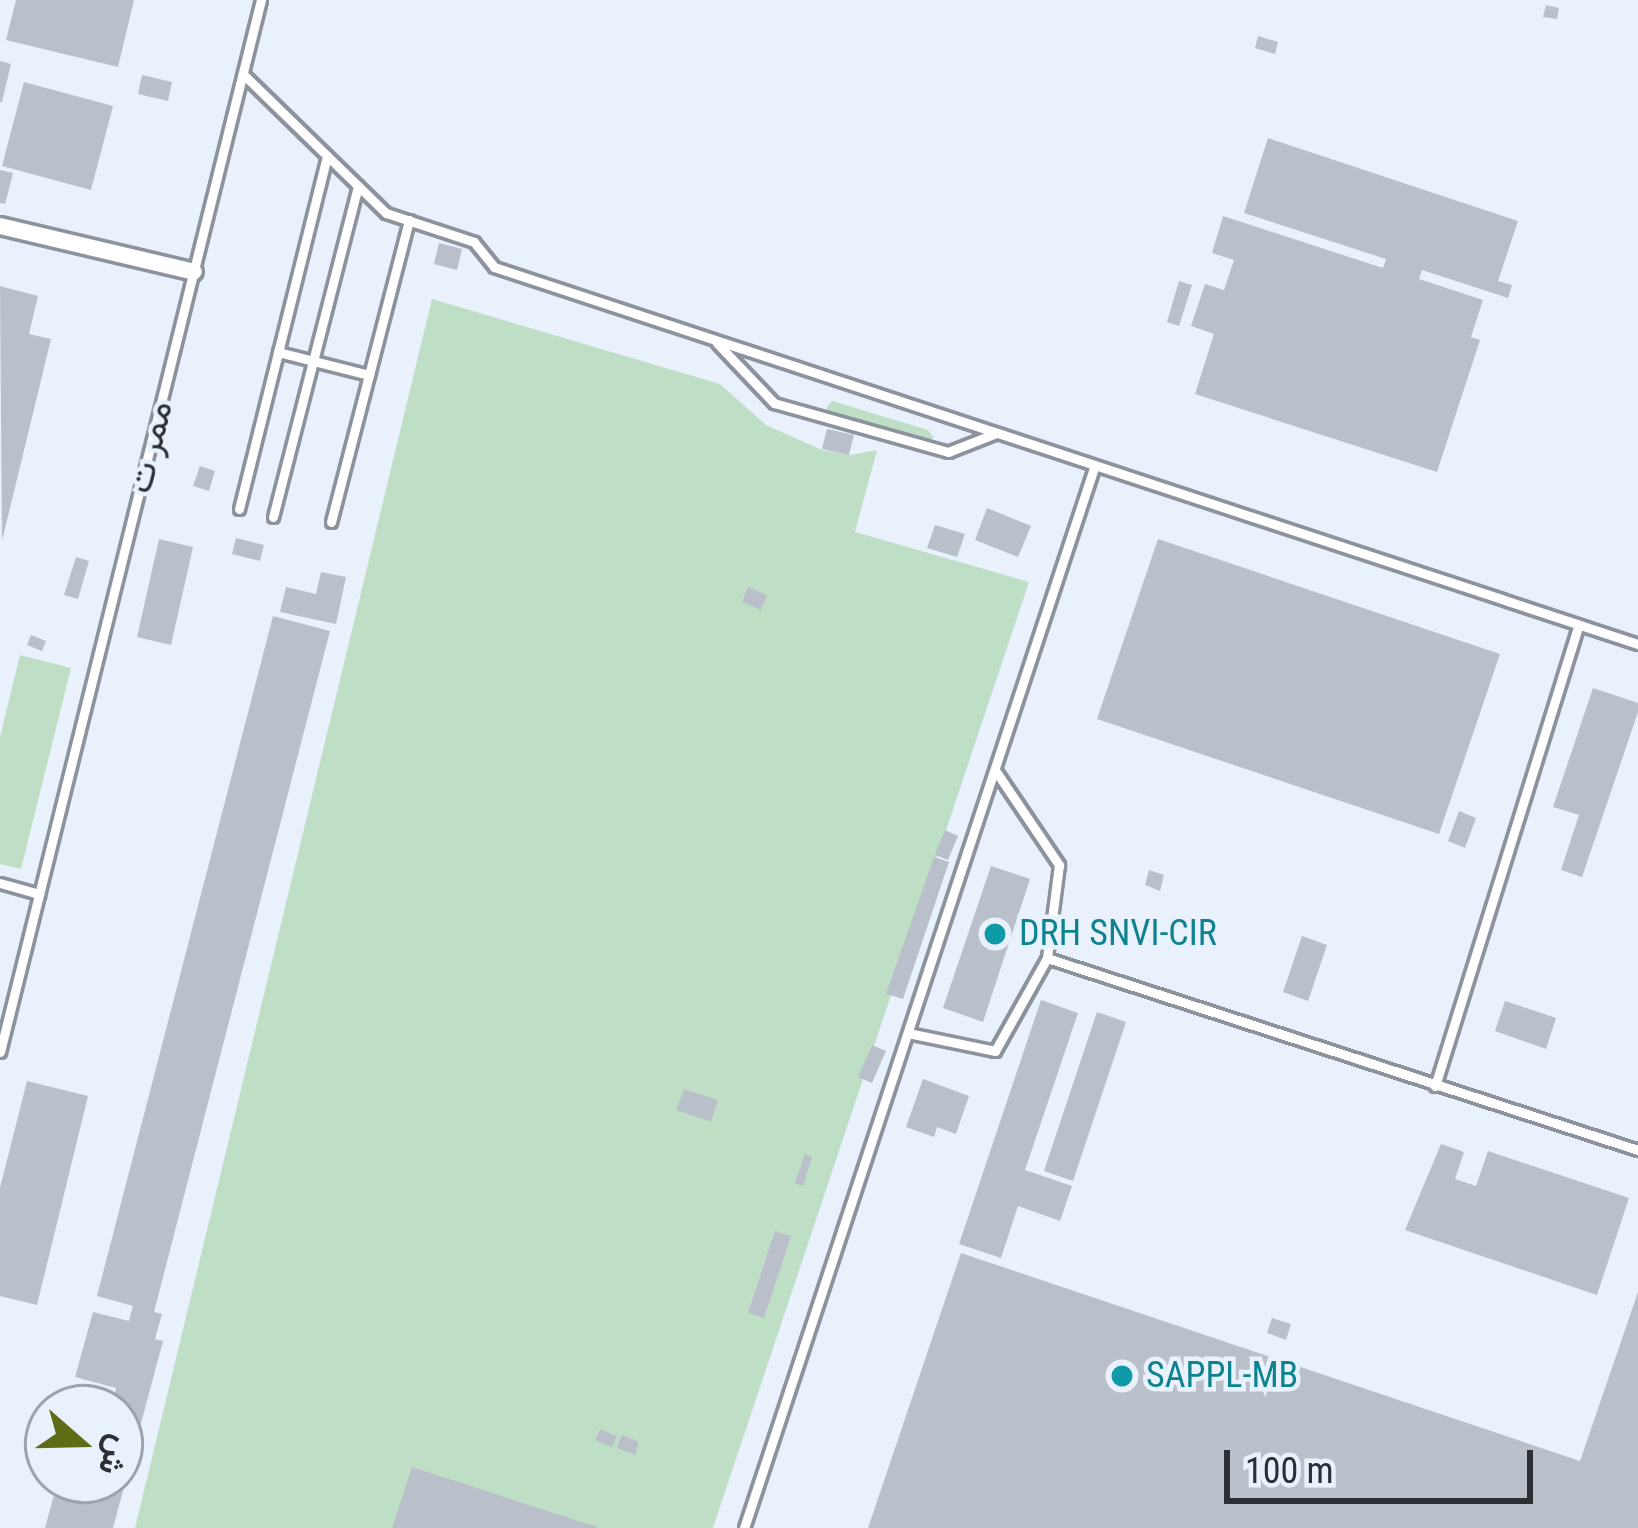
<!DOCTYPE html>
<meta charset="utf-8">
<style>
body{margin:0}
#map{position:relative;width:1638px;height:1528px;overflow:hidden;background:#e9f1fc;font-family:"Roboto Condensed",Vazirmatn,sans-serif}
div>[style]{position:absolute}
[style*='--x']{left:calc(var(--x)*1px);top:calc(var(--y)*1px);width:calc(var(--w)*1px);rotate:calc(var(--a)*1deg)}
.green>*{inset:0;background:#bfdec6}
.building>*{inset:0;background:#b9c0ca}
.roads{filter:drop-shadow(3px 0 #8c939d) drop-shadow(-3px 0 #8c939d) drop-shadow(0 3px #8c939d) drop-shadow(0 -3px #8c939d)}
.lane>*{height:9px;margin:-4.5px;padding:0 4.5px;transform-origin:4.5px;border-radius:4.5px;background:#fff}
.street>*{height:16px;margin:-8px;padding:0 8px;transform-origin:8px;border-radius:8px;background:#fff}
.dots>*{width:33px;height:33px;translate:-50% -50%;box-sizing:border-box;border:6px solid #e9f1fc;border-radius:50%}
span{translate:-50% -50%;white-space:nowrap;text-align:center;line-height:1.15;-webkit-text-stroke:9px #e9f1fc;paint-order:stroke}
.street-label{font-size:36px;color:#2c2f33}
.culture-label{font-size:36px;color:#0d838f}
.left{translate:0 -50%;text-align:left}
.north{position:absolute;left:24px;top:1384px;width:120px;height:120px;box-sizing:border-box;background:#e9f1fc;border:3px solid #9da3ac;border-radius:50%;rotate:110deg;font-size:33px;font-weight:700;line-height:48px;text-align:center;color:#2c2f33}
.north::after{content:'';display:block;margin:auto;width:42px;height:54px;background:#5e6c15;clip-path:polygon(50% 0,100% 100%,50% 72%,0 100%)}
.scale{position:absolute;left:1224px;top:1450px;width:309px;height:54px;box-sizing:border-box;border:6px solid #2c2f33;border-top:0;padding-left:15px;font-size:36px;line-height:42px;white-space:nowrap;color:#2c2f33;-webkit-text-stroke:9px #e9f1fc;paint-order:stroke}
</style>
<div id="map">
<div class="green">
<div style="clip-path:polygon(432px 299px,720px 384px,766px 425px,822px 450px,850px 455px,877px 450px,855px 532px,1029px 582px,713px 1528px,135px 1528px)"></div>
<div style="clip-path:polygon(832px 401px,928px 430px,934px 438px,924px 442px,835px 414px,826px 409px)"></div>
<div style="clip-path:polygon(20px 655px,71px 668px,21px 869px,0 864px,0 737px)"></div>
</div>
<div class="building">
<div style="clip-path:polygon(16px 0,134px 0,118px 67px,6px 40px)"></div>
<div style="clip-path:polygon(1546px 5px,1559px 8px,1557px 19px,1543px 17px)"></div>
<div style="clip-path:polygon(1258px 36px,1278px 42px,1275px 54px,1255px 48px)"></div>
<div style="clip-path:polygon(0 61px,11px 64px,2px 102px,0 102px)"></div>
<div style="clip-path:polygon(142px 75px,172px 82px,168px 101px,138px 94px)"></div>
<div style="clip-path:polygon(24px 82px,113px 106px,91px 190px,2px 166px)"></div>
<div style="clip-path:polygon(1268px 138px,1518px 221px,1498px 281px,1512px 285px,1508px 298px,1422px 270px,1419px 279px,1483px 300px,1471px 337px,1480px 340px,1437px 472px,1195px 394px,1214px 334px,1191px 326px,1205px 284px,1224px 290px,1234px 260px,1212px 253px,1223px 216px,1383px 268px,1386px 259px,1244px 213px)"></div>
<div style="clip-path:polygon(0 170px,13px 173px,5px 204px,0 203px)"></div>
<div style="clip-path:polygon(439px 243px,462px 249px,457px 270px,434px 264px)"></div>
<div style="clip-path:polygon(1179px 281px,1192px 285px,1179px 326px,1167px 322px)"></div>
<div style="clip-path:polygon(0 286px,38px 296px,29px 334px,51px 339px,2px 541px)"></div>
<div style="clip-path:polygon(827px 429px,854px 435px,849px 455px,822px 449px)"></div>
<div style="clip-path:polygon(200px 466px,215px 471px,209px 491px,193px 486px)"></div>
<div style="clip-path:polygon(987px 508px,1031px 526px,1018px 557px,975px 540px)"></div>
<div style="clip-path:polygon(935px 525px,965px 534px,957px 557px,927px 548px)"></div>
<div style="clip-path:polygon(236px 538px,264px 545px,260px 561px,232px 554px)"></div>
<div style="clip-path:polygon(159px 539px,193px 547px,171px 645px,137px 637px)"></div>
<div style="clip-path:polygon(1158px 539px,1500px 654px,1439px 834px,1097px 719px)"></div>
<div style="clip-path:polygon(76px 557px,89px 561px,78px 599px,64px 595px)"></div>
<div style="clip-path:polygon(321px 572px,346px 577px,336px 624px,280px 612px,286px 587px,316px 594px)"></div>
<div style="clip-path:polygon(748px 587px,767px 595px,761px 610px,742px 602px)"></div>
<div style="clip-path:polygon(273px 616px,330px 631px,154px 1312px,162px 1314px,155px 1339px,163px 1341px,113px 1528px,45px 1528px,58px 1480px,120px 1480px,120px 1408px,77px 1408px,81px 1394px,113px 1402px,116px 1388px,75px 1377px,93px 1312px,129px 1321px,133px 1306px,97px 1296px)"></div>
<div style="clip-path:polygon(31px 635px,46px 641px,42px 651px,27px 645px)"></div>
<div style="clip-path:polygon(1593px 688px,1638px 703px,1638px 712px,1582px 877px,1561px 870px,1579px 815px,1553px 807px)"></div>
<div style="clip-path:polygon(1459px 811px,1476px 818px,1465px 848px,1448px 841px)"></div>
<div style="clip-path:polygon(945px 830px,958px 836px,948px 860px,935px 855px)"></div>
<div style="clip-path:polygon(934px 857px,949px 862px,903px 999px,886px 994px)"></div>
<div style="clip-path:polygon(991px 866px,1030px 879px,983px 1022px,943px 1008px)"></div>
<div style="clip-path:polygon(1149px 870px,1164px 875px,1160px 891px,1145px 885px)"></div>
<div style="clip-path:polygon(1302px 936px,1327px 945px,1308px 1001px,1283px 992px)"></div>
<div style="clip-path:polygon(1041px 1000px,1078px 1013px,1025px 1170px,1072px 1186px,1060px 1221px,1018px 1206px,1001px 1258px,959px 1244px)"></div>
<div style="clip-path:polygon(1505px 1001px,1556px 1018px,1546px 1049px,1495px 1031px)"></div>
<div style="clip-path:polygon(1097px 1012px,1126px 1022px,1073px 1181px,1044px 1171px)"></div>
<div style="clip-path:polygon(872px 1045px,886px 1051px,872px 1083px,858px 1077px)"></div>
<div style="clip-path:polygon(923px 1079px,969px 1096px,956px 1134px,937px 1127px,934px 1137px,906px 1127px)"></div>
<div style="clip-path:polygon(27px 1081px,88px 1096px,37px 1305px,0 1296px,0 1188px)"></div>
<div style="clip-path:polygon(684px 1089px,718px 1100px,711px 1122px,676px 1110px)"></div>
<div style="clip-path:polygon(1441px 1144px,1464px 1152px,1455px 1179px,1476px 1186px,1488px 1151px,1629px 1198px,1597px 1295px,1405px 1230px)"></div>
<div style="clip-path:polygon(805px 1154px,812px 1157px,803px 1186px,795px 1183px)"></div>
<div style="clip-path:polygon(775px 1231px,791px 1236px,764px 1318px,748px 1313px)"></div>
<div style="clip-path:polygon(961px 1253px,1580px 1461px,1638px 1292px,1638px 1528px,868px 1528px)"></div>
<div style="clip-path:polygon(1272px 1318px,1291px 1324px,1286px 1340px,1267px 1333px)"></div>
<div style="clip-path:polygon(600px 1429px,617px 1436px,612px 1447px,595px 1440px)"></div>
<div style="clip-path:polygon(622px 1435px,639px 1442px,635px 1455px,617px 1448px)"></div>
<div style="clip-path:polygon(412px 1467px,597px 1527px,597px 1528px,392px 1528px)"></div>
</div>
<div class="roads">
<div class="lane">
<div style="--x:243;--y:74;--w:199;--a:44.2"></div>
<div style="--x:386;--y:213;--w:93;--a:18.2"></div>
<div style="--x:474;--y:242;--w:32;--a:51"></div>
<div style="--x:494;--y:267;--w:1205;--a:18.24"></div>
<div style="--x:717;--y:343;--w:83;--a:46.5"></div>
<div style="--x:774;--y:403;--w:181;--a:15.7"></div>
<div style="--x:948;--y:452;--w:49;--a:-21.4"></div>
<div style="--x:278;--y:352;--w:94;--a:14.2"></div>
<div style="--x:239;--y:509;--w:364;--a:-76"></div>
<div style="--x:273;--y:517;--w:342;--a:-75.6"></div>
<div style="--x:331;--y:522;--w:312;--a:-75.5"></div>
<div style="--x:995;--y:770;--w:115;--a:56"></div>
<div style="--x:1059;--y:865;--w:94;--a:97.4"></div>
<div style="--x:1047;--y:958;--w:621;--a:18"></div>
<div style="--x:0;--y:883;--w:41;--a:15.8"></div>
<div style="--x:908;--y:1033;--w:89;--a:11.7"></div>
<div style="--x:995;--y:1051;--w:107;--a:-60.8"></div>
<div style="--x:0;--y:1052;--w:1084;--a:-76.07"></div>
<div style="--x:1435;--y:1086;--w:483;--a:-72.7"></div>
<div style="--x:744;--y:1528;--w:1119;--a:-71.73"></div>
</div>
<div class="street">
<div style="--x:0;--y:226;--w:199;--a:13.3"></div>
</div>
</div>
<div class="dots">
<div style="left:995px;top:934px;background:#0f9aa8"></div>
<div style="left:1122px;top:1376px;background:#0f9aa8"></div>
</div>
<div class="street-label">
<span style="left:150px;top:447px;rotate:-76deg">ممر ت</span>
</div>
<div class="culture-label">
<span class="left" style="left:1019px;top:934px">DRH SNVI-CIR</span>
<span class="left" style="left:1146px;top:1376px">SAPPL-MB</span>
</div>
<div class="north">ش</div>
<div class="scale">100 m</div>
</div>
